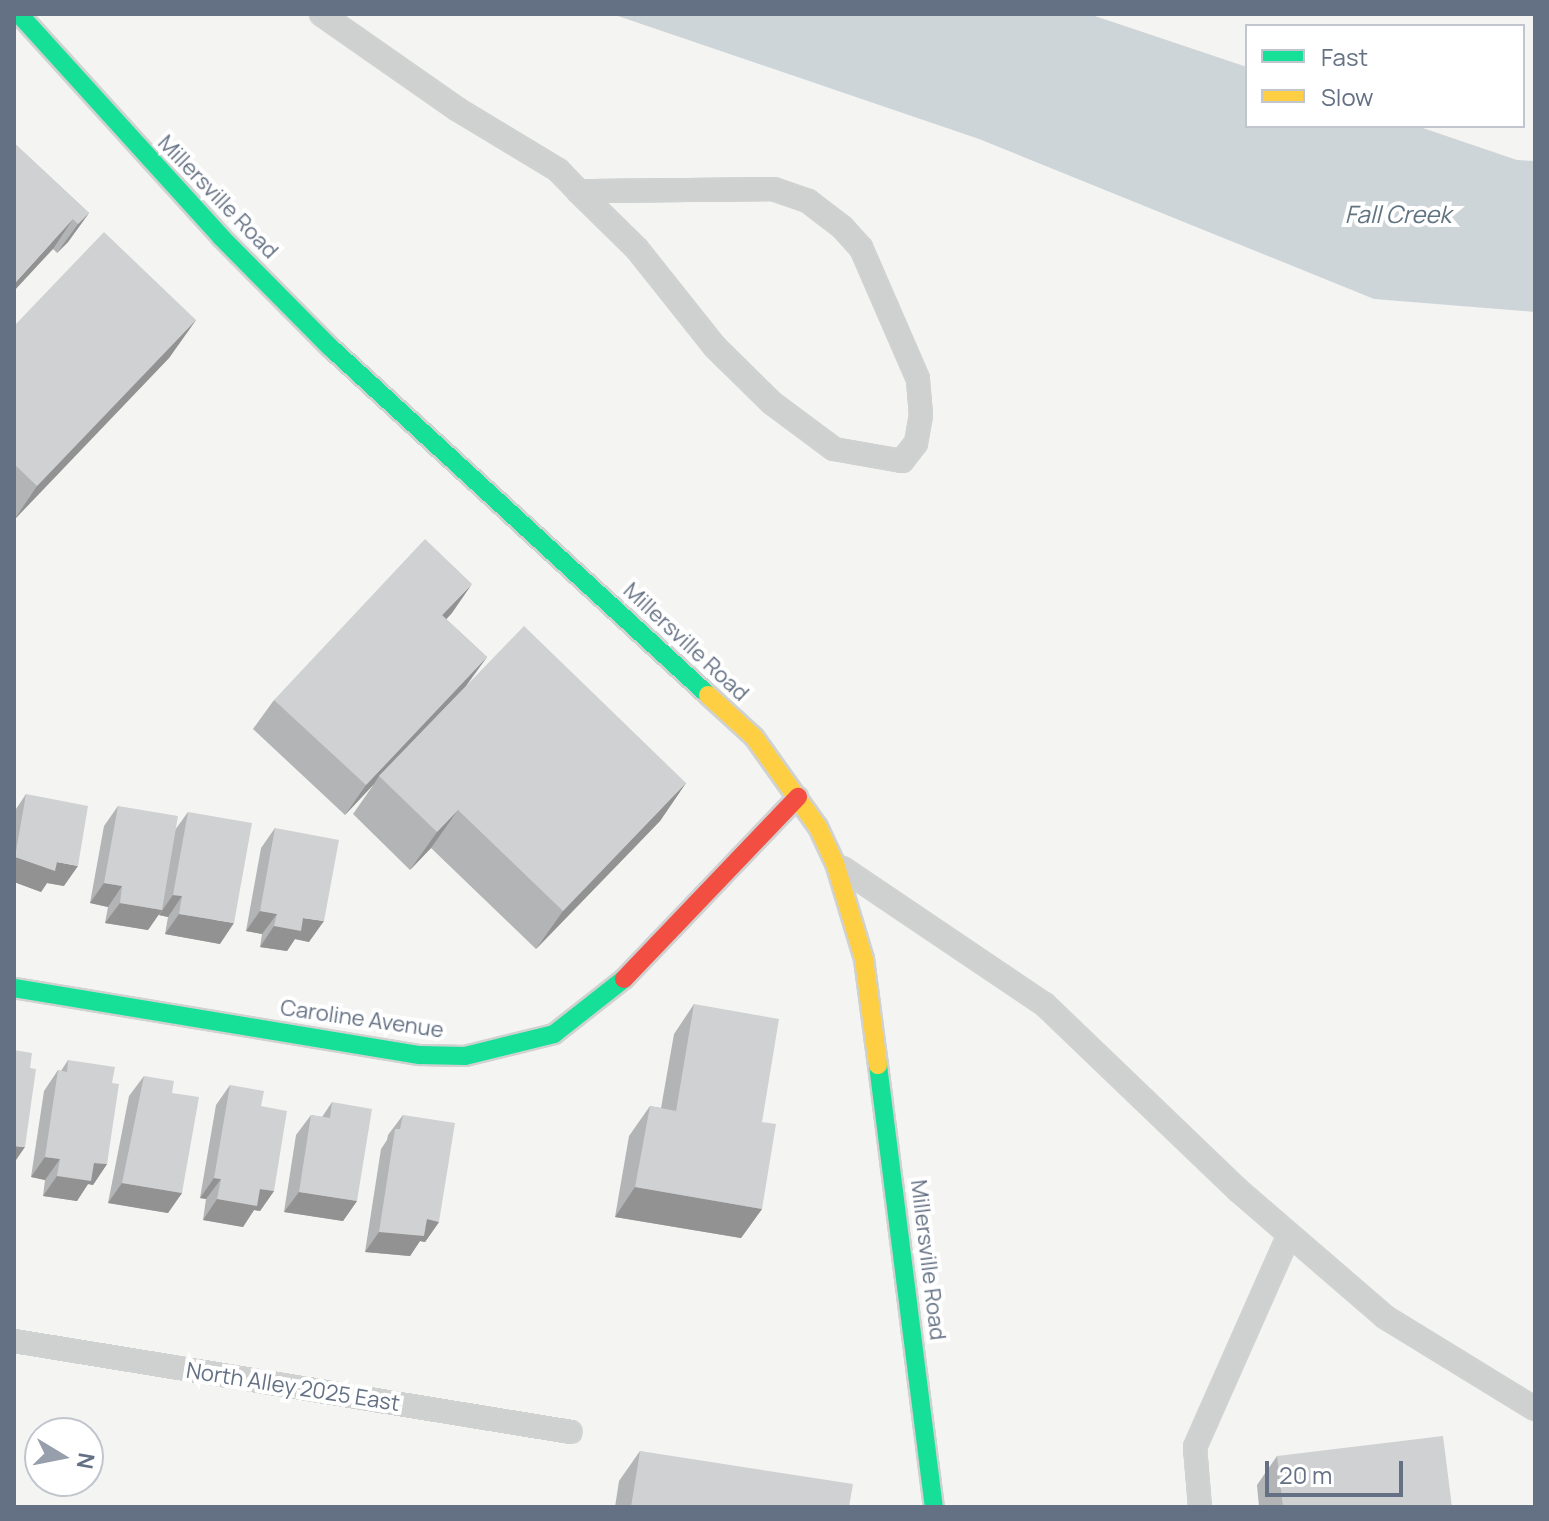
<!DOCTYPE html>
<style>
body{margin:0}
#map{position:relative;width:1549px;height:1521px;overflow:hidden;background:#f4f5f3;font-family:Manrope,sans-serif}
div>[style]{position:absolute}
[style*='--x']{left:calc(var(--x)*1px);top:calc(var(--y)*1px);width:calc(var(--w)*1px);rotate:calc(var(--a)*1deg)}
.water>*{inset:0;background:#ced5d9}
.roads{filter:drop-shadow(2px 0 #d0d2d2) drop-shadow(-2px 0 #d0d2d2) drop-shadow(0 2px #d0d2d2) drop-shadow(0 -2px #d0d2d2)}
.lane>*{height:20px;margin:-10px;padding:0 10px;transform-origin:10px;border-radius:10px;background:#cfd0d0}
.fast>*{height:18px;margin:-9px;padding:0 9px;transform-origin:9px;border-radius:9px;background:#16e098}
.slow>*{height:18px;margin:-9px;padding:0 9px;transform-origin:9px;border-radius:9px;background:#ffcf43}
.jam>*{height:18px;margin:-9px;padding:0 9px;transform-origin:9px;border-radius:9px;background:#f24e42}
.wall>*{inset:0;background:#b3b4b5}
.shaded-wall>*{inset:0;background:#929293}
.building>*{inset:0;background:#d0d1d2}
span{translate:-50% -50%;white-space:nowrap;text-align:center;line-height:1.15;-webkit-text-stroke:8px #fff;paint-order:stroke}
.street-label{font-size:22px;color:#647184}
.water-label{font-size:24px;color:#5f7381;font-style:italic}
.frame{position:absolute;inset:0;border:16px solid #647184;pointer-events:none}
.legend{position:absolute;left:1245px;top:24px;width:280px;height:104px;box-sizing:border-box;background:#fff;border:2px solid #c1c6ce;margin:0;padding:10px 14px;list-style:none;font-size:24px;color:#647184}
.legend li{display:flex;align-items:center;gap:16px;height:40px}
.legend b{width:40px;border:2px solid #c1c6ce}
.north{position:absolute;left:24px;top:1417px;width:80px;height:80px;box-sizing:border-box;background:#fff;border:2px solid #c1c6ce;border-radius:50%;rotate:100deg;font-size:22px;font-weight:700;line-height:32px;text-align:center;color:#647184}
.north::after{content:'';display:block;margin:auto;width:28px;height:36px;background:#969fab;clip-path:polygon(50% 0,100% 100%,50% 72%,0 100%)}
.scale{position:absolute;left:1265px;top:1461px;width:138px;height:36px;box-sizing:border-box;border:4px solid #647184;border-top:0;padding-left:10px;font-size:24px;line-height:28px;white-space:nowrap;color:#647184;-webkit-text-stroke:6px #fff;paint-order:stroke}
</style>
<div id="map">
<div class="water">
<div style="clip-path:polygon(612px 14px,1089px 14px,1247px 67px,1247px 126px,1417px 126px,1517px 160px,1535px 161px,1535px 312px,1374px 299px,979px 139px)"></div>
</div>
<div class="roads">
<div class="lane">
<div style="--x:321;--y:14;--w:166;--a:34.9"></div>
<div style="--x:457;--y:109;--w:118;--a:31.1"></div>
<div style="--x:558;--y:170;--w:29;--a:46"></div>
<div style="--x:578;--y:191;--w:83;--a:44.5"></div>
<div style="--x:637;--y:249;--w:125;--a:51.5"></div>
<div style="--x:715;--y:347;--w:80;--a:44.5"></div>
<div style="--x:772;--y:403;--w:77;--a:36.6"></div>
<div style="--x:834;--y:449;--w:69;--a:10"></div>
<div style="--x:902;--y:461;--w:23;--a:-52"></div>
<div style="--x:916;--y:443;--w:28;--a:-80"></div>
<div style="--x:921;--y:415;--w:36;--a:-95"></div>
<div style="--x:918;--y:379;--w:143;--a:-113.5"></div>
<div style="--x:861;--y:248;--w:28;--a:-132"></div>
<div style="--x:842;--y:227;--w:43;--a:-142.6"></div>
<div style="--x:808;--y:201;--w:36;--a:-161"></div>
<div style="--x:774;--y:189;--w:196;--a:179.4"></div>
<div style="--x:842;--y:868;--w:244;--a:34"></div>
<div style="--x:1044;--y:1004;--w:269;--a:43.8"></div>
<div style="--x:1238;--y:1190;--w:194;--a:40.8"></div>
<div style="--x:1385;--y:1317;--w:176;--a:31.5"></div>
<div style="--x:14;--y:1341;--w:564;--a:9.28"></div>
<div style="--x:1200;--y:1507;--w:60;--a:-94.8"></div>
<div style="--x:1195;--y:1447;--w:232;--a:-66.1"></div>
</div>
<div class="fast">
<div style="--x:19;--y:14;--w:301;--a:47.8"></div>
<div style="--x:221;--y:237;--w:155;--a:45.3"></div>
<div style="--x:330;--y:347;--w:514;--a:42.63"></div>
<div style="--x:14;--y:988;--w:411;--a:9.4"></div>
<div style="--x:420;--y:1055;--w:45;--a:1.3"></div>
<div style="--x:465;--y:1056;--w:92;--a:-13.9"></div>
<div style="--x:554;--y:1034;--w:89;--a:-38.2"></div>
<div style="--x:878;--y:1065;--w:446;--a:82.8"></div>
</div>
<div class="slow">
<div style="--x:708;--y:695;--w:62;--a:42.4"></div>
<div style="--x:754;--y:737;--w:110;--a:54.6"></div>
<div style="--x:818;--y:827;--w:40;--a:65"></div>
<div style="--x:835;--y:863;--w:100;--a:73.2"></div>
<div style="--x:864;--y:959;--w:107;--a:82.5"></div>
</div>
<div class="jam">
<div style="--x:624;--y:979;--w:252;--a:-46.3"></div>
</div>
</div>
<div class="wall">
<div style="clip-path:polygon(14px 143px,89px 213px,68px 242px,57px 253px,53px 249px)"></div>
<div style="clip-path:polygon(196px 320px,169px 358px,14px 520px,14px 326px)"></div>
<div style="clip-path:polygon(452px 613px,446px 619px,487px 657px,466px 685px,686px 783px,660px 821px,536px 949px,431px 848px,410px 870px,353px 814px,374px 784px,345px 815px,253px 729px,274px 700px)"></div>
<div style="clip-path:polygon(26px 794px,64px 886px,47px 883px,41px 892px,14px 882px,14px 812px)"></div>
<div style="clip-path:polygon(118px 806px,175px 830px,188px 812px,220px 944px,165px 934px,168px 917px,159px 915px,159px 914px,148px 930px,105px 923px,108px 907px,90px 903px,104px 826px)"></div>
<div style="clip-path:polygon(275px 828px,309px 942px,295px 939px,287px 951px,260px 947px,262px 934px,246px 931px,261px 848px)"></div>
<div style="clip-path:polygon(694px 1004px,762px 1122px,762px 1209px,741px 1238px,615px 1217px,629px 1136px,650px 1106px,661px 1108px,674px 1034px)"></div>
<div style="clip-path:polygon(68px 1060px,112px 1083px,107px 1164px,93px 1185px,88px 1184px,77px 1201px,43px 1196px,45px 1180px,31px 1177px,44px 1091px,58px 1070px,61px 1071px)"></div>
<div style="clip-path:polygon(144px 1076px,172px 1093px,182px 1193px,168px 1213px,108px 1203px,129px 1096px)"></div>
<div style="clip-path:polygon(230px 1085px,261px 1106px,274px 1191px,260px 1211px,254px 1210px,243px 1227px,203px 1220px,206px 1199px,200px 1198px,216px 1105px)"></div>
<div style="clip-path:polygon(332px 1102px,357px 1201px,343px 1221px,284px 1212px,296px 1135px,311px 1115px,322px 1117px)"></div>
<div style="clip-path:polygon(403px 1115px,439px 1222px,425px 1242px,420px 1241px,410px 1256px,365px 1252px,381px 1149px,387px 1140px,388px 1135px)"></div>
<div style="clip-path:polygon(640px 1451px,849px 1507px,615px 1507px,619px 1481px)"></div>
<div style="clip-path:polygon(1277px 1456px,1452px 1507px,1259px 1507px,1257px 1485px)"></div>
</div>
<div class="shaded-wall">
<div style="clip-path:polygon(89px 213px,68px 242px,57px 253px,78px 224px)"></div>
<div style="clip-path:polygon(73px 219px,53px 249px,14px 291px,14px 284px)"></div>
<div style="clip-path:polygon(196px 320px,169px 358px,14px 520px,37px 486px)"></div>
<div style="clip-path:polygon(472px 584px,452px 613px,422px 645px,442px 615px)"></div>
<div style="clip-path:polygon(487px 657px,466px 686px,379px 776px,374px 784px,345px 815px,366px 785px)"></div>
<div style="clip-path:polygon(686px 783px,660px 821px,536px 949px,563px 911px)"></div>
<div style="clip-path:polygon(458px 810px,431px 848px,410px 870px,437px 832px)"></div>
<div style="clip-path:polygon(15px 857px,57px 862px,78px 866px,64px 886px,47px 883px,41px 892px,14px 882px)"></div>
<div style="clip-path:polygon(104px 883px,122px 886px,108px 907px,90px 903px)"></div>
<div style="clip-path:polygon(173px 895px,182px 896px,168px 917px,159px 915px)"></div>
<div style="clip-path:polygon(120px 903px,162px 910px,148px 930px,105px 923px)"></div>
<div style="clip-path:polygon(260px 911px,277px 914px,262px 934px,246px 931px)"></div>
<div style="clip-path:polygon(179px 914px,234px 923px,220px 944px,165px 934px)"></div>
<div style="clip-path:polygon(303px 918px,324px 921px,309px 942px,295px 939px,287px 951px,260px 947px,274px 926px)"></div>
<div style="clip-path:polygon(14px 1146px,25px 1147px,14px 1163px)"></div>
<div style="clip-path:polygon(45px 1157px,60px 1159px,45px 1180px,31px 1177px)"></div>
<div style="clip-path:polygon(94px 1163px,107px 1164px,93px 1185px,88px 1184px,77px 1201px,43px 1196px,57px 1176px)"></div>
<div style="clip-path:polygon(214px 1178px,221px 1179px,206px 1199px,200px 1198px)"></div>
<div style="clip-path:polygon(122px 1183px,182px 1193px,168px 1213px,108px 1203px)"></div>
<div style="clip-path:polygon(635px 1187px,762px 1209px,741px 1238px,615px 1217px)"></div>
<div style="clip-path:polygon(260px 1189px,274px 1191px,260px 1211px,254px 1210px,243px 1227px,203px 1220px,217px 1199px)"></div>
<div style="clip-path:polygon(299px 1192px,357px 1201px,343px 1221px,284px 1212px)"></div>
<div style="clip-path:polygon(427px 1219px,439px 1222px,425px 1242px,420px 1241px,410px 1256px,365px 1252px,379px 1232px)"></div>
</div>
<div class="building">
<div style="clip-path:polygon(14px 143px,89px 213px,78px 224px,73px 219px,14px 284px)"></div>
<div style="clip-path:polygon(104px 232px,196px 320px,37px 486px,14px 464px,14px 326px)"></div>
<div style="clip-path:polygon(425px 539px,472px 584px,442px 615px,487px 657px,366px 785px,274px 700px)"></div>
<div style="clip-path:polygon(524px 626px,686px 783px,563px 911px,458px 810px,437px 832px,379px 776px)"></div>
<div style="clip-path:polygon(26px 794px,88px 806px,78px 866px,57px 862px,55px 871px,15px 857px)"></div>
<div style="clip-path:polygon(118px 806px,178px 816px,162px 910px,120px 903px,122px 886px,104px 883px)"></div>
<div style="clip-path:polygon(188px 812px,252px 823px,234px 923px,179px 914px,182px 896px,173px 895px)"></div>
<div style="clip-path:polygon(275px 828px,339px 840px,324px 921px,303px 918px,301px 931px,274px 926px,277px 914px,260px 911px)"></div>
<div style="clip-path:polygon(694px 1004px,779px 1019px,762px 1122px,776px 1124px,762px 1209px,635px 1187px,650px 1106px,676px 1111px)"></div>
<div style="clip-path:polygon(14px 1050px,32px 1053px,30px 1068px,36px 1069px,25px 1147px,14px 1146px)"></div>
<div style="clip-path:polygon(68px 1060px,115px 1067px,112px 1083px,119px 1084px,107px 1164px,94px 1163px,91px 1181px,57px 1176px,60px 1159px,45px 1157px,58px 1070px,67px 1072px)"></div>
<div style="clip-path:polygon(144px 1076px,174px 1081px,172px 1093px,199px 1097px,182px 1193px,122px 1183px)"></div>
<div style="clip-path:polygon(230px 1085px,264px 1091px,261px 1106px,287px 1111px,274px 1191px,260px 1189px,257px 1206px,217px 1199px,221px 1179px,214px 1178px)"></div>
<div style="clip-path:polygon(332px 1102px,372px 1109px,357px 1201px,299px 1192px,311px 1115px,330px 1118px)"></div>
<div style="clip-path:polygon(403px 1115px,455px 1123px,439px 1222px,427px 1219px,424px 1236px,379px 1232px,395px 1129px,400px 1129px)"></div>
<div style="clip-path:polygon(1443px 1436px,1452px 1507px,1283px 1507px,1277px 1456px)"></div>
<div style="clip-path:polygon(640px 1451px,853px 1484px,849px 1507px,631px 1507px)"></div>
</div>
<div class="street-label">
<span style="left:218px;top:197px;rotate:46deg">Millersville Road</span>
<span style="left:686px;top:642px;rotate:43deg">Millersville Road</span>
<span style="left:362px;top:1019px;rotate:8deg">Caroline Avenue</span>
<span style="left:928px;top:1260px;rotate:83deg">Millersville Road</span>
<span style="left:293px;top:1387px;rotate:9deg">North Alley 2025 East</span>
</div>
<div class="water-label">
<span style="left:1398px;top:214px">Fall Creek</span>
</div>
<div class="frame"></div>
<ul class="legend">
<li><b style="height:10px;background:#16e098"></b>Fast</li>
<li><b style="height:10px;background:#ffcf43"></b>Slow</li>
</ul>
<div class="north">N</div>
<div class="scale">20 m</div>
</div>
